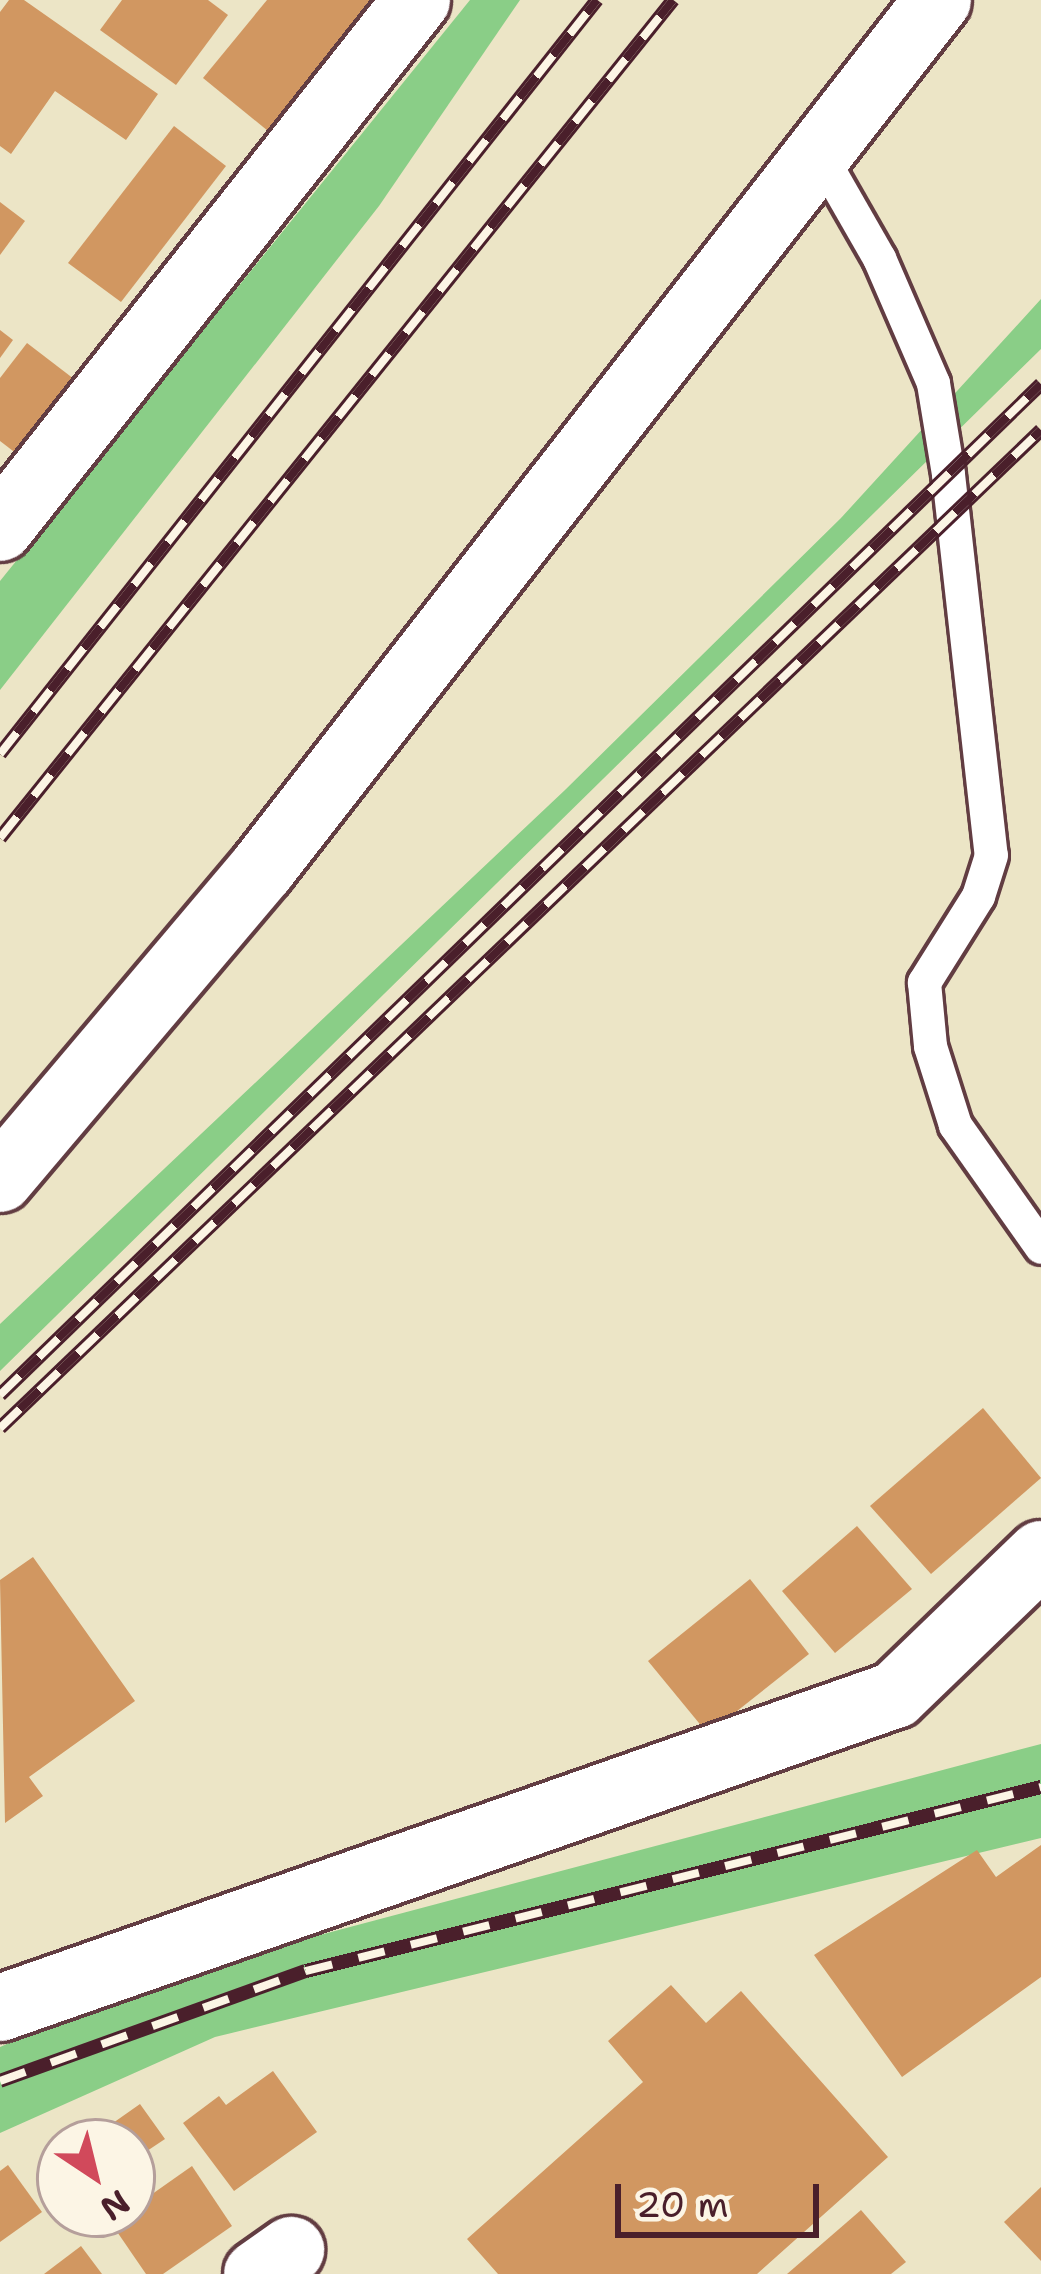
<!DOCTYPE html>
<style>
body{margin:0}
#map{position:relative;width:1041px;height:2274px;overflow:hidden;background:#ece5c6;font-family:"Shantell Sans",sans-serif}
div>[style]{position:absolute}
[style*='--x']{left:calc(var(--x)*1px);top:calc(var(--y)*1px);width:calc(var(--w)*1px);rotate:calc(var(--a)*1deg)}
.green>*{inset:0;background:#8ace87}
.building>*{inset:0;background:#d19761}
.roads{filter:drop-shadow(3px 0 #623d42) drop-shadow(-3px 0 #623d42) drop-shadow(0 3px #623d42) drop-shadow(0 -3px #623d42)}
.service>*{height:33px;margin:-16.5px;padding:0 16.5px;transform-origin:16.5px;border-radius:16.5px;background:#fff}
.minor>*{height:66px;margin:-33px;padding:0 33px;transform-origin:33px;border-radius:33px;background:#fff}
.rail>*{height:14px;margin-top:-7px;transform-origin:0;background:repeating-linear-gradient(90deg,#fcf5e5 0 27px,#4a1f2b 0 54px);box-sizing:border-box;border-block:3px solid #4a1f2b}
span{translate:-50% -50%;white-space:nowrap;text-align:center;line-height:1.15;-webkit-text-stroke:9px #fcf5e5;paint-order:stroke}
.north{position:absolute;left:36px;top:2118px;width:120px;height:120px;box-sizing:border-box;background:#fcf5e5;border:3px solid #b59f9b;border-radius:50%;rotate:145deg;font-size:33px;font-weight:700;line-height:48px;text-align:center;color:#4a1f2b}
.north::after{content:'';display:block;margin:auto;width:42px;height:54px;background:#d1495b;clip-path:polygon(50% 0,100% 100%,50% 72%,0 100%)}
.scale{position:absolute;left:615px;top:2184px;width:204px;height:54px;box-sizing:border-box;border:6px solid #4a1f2b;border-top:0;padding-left:15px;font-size:36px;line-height:42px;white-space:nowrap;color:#4a1f2b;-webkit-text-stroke:9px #fcf5e5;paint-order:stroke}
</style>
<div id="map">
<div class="green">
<div style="clip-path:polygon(470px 0,520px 0,379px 206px,0 690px,0 581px)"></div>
<div style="clip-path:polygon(1041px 299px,1041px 349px,0 1371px,0 1324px,565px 790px,841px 518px)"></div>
<div style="clip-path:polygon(1041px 1744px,1041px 1838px,215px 2037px,0 2133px,0 2047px,161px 1977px)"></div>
</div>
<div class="building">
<div style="clip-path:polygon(9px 0,24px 0,158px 94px,126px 140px,55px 91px,11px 154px,0 146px,0 12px)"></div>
<div style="clip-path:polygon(122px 0,208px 0,228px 15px,176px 85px,100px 30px)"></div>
<div style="clip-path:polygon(267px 0,375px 0,268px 131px,203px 78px)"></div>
<div style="clip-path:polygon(174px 126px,226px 166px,121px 302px,68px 263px)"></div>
<div style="clip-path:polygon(0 202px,25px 221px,0 255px)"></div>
<div style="clip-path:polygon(0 330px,13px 340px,0 358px)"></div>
<div style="clip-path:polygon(27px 343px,74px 379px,17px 454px,0 441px,0 378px)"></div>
<div style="clip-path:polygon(983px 1408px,1041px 1478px,931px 1574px,870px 1506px)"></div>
<div style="clip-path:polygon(857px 1526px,912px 1589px,835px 1653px,782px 1591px)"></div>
<div style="clip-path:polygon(33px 1557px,135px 1701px,29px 1777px,43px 1796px,5px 1823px,0 1580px)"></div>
<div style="clip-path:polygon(750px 1579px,809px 1654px,708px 1734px,648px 1661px)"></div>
<div style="clip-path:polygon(1041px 1845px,1041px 1977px,902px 2077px,814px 1955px,977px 1850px,996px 1877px)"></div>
<div style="clip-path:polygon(671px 1985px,706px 2023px,741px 1991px,888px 2157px,757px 2274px,498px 2274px,467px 2239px,643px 2082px,608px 2041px)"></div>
<div style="clip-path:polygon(273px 2071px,317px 2132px,234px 2191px,183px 2123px,219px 2096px,226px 2105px)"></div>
<div style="clip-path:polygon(140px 2104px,165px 2139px,132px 2161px,132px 2142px,86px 2142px)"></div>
<div style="clip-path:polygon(8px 2165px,42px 2212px,0 2242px,0 2171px)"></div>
<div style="clip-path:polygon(192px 2166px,232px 2226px,163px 2274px,146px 2274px,111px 2223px)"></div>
<div style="clip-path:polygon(1041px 2187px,1041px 2261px,1004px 2222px)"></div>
<div style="clip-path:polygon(861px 2210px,906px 2262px,891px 2274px,787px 2274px)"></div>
<div style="clip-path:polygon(81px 2246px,102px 2274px,44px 2274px)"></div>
</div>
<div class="roads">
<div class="service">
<div style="--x:820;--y:155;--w:119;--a:60.2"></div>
<div style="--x:879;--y:258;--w:136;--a:66.6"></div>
<div style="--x:933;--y:383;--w:92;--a:80.6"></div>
<div style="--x:948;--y:474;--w:383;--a:83.6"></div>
<div style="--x:991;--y:855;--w:43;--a:107.6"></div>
<div style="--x:978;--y:896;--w:102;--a:122.1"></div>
<div style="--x:924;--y:982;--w:64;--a:84.6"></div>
<div style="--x:930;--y:1046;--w:83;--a:72.4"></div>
<div style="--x:955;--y:1125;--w:149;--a:54.8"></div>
</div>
<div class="minor">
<div style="--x:0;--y:528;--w:673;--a:-51.7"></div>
<div style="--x:0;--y:1179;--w:406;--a:-49.8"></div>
<div style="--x:262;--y:869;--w:1101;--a:-52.12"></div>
<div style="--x:0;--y:2008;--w:948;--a:-19.28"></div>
<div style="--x:895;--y:1695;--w:203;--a:-44"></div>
<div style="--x:257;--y:2274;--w:42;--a:-35.2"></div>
</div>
</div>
<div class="rail">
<div style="--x:0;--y:754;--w:962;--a:-51.63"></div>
<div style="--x:0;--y:838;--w:1075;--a:-51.23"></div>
<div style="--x:0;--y:1395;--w:1451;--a:-44.16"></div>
<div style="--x:0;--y:1428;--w:1442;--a:-43.79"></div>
<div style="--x:0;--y:2081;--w:325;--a:-19.8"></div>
<div style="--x:306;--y:1971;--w:758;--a:-14.05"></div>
</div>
<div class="north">N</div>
<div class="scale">20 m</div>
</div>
